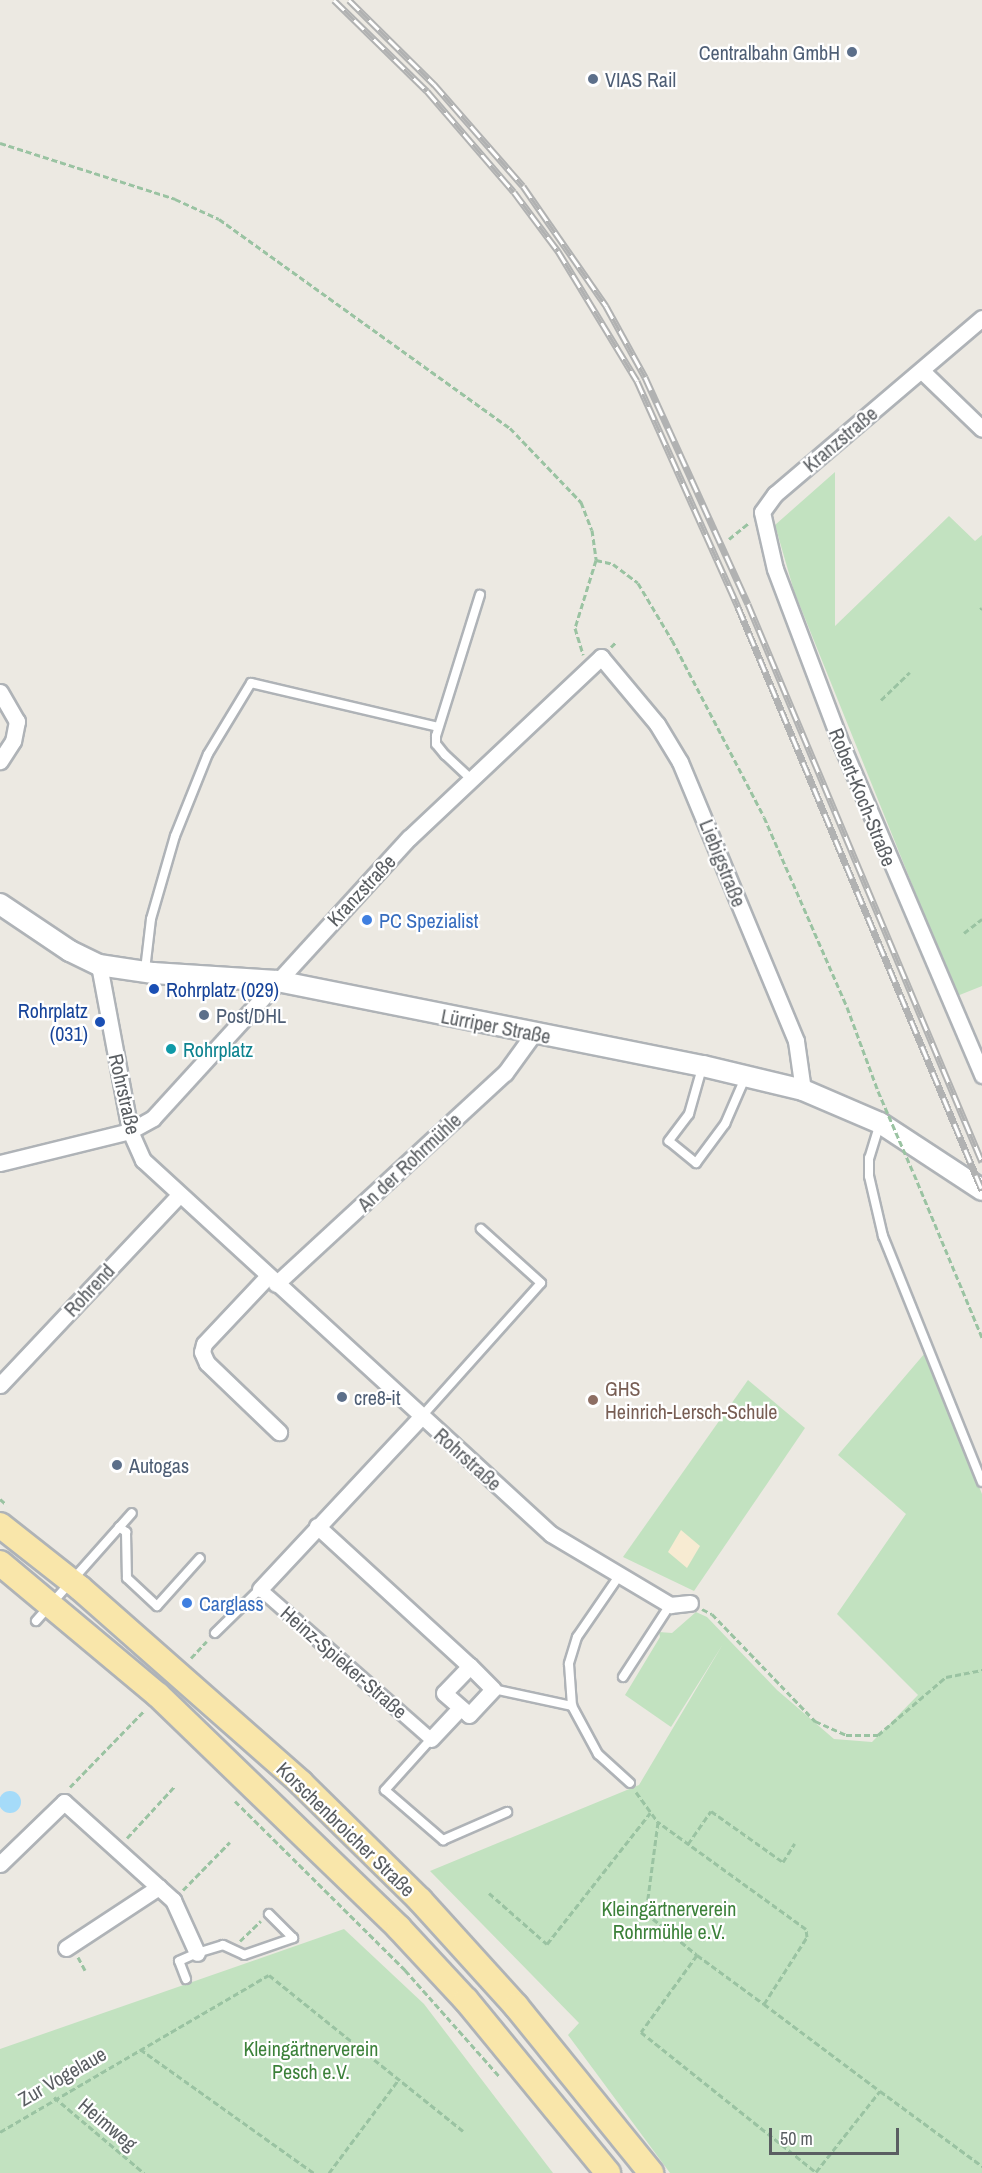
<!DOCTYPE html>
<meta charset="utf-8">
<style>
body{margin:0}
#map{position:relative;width:982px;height:2173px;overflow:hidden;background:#ece9e2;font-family:"Archivo Narrow",sans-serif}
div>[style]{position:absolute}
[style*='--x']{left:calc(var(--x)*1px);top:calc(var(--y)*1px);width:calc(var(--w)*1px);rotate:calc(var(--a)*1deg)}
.green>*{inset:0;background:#c2e2c0}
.sand>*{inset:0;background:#f7ebd2}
.water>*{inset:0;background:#a5dbf9}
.round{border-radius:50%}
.path>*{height:3px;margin-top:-1.5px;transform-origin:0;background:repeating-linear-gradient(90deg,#9ac3a2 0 6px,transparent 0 9px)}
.roads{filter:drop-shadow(2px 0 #afb3b7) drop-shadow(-2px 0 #afb3b7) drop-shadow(0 2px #afb3b7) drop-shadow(0 -2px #afb3b7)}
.service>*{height:8px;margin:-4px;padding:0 4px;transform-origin:4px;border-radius:4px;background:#fff}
.pedestrian>*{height:12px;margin:-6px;padding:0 6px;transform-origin:6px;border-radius:6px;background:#fff}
.minor>*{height:15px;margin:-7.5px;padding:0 7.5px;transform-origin:7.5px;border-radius:7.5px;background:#fff}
.tertiary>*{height:20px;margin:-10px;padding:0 10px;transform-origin:10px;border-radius:10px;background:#fff}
.primary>*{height:24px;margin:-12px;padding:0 12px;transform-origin:12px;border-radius:12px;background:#f9e6aa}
.rail>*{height:7px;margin-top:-3.5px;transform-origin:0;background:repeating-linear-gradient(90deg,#fff 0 14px,#b1b2b2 0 28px);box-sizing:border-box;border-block:2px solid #b1b2b2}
.path-bridge>*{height:3px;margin-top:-1.5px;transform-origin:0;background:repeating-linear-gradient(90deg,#9ac3a2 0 6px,transparent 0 9px)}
.dots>*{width:16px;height:16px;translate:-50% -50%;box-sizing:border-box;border:3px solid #fff;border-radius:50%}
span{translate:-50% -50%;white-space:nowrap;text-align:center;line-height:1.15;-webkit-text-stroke:4.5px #fff;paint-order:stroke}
.service-label{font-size:20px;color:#4e5e75}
.right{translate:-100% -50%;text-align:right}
.left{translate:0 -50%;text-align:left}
.street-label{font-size:20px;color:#5a5e62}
.shop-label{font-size:20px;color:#366cbe}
.transit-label{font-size:20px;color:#164399}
.culture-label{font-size:20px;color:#0d838f}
.education-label{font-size:20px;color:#785e54}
.park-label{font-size:20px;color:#3c813a}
.scale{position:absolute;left:769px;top:2128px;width:130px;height:27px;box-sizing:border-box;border:3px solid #5a5e62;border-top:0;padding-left:8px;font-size:18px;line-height:21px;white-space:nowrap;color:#5a5e62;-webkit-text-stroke:4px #fff;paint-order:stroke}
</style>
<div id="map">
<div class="green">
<div style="clip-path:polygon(835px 472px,835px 626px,949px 516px,975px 541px,982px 535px,982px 986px,957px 996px,794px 591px,775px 525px)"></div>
<div style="clip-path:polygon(925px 1353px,982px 1494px,982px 2173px,670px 2173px,568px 2035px,579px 2023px,430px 1871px,639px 1785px,723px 1644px,671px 1727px,625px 1695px,660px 1637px,659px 1632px,672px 1633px,696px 1612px,707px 1617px,777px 1690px,834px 1739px,872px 1742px,918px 1695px,837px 1614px,906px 1514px,838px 1455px)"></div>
<div style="clip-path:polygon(748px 1380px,805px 1428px,694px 1591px,623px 1557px)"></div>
<div style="clip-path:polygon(344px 1929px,424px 2004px,553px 2173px,0 2173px,0 2049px)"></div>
</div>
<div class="sand">
<div style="clip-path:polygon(681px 1530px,700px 1546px,687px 1568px,668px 1552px)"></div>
</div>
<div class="water">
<div class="round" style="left:-1px;top:1791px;width:22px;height:22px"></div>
</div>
<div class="path">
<div style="--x:0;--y:143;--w:184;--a:17.7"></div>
<div style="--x:175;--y:199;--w:48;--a:24.4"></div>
<div style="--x:219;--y:219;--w:358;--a:35.7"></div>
<div style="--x:510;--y:428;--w:103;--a:46.2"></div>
<div style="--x:581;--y:502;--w:30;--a:69"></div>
<div style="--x:592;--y:530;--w:30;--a:82"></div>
<div style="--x:596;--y:560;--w:71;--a:107.2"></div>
<div style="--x:575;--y:628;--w:28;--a:73"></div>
<div style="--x:729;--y:539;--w:26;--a:-39"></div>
<div style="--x:596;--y:560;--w:17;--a:13"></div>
<div style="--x:613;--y:564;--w:31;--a:37"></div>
<div style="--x:638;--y:583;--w:66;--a:59.2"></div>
<div style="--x:672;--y:640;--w:199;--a:62.5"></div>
<div style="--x:764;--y:817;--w:207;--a:66.4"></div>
<div style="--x:847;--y:1007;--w:90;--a:69.7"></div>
<div style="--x:980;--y:609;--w:2;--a:-27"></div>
<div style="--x:611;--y:647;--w:8;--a:-45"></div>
<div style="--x:881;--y:700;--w:40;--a:-44"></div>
<div style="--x:964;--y:933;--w:23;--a:-38"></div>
<div style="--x:914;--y:1174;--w:177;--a:67.4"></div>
<div style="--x:0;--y:1499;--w:9;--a:41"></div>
<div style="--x:702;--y:1609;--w:11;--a:27"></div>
<div style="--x:712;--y:1614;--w:149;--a:46.1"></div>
<div style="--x:815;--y:1721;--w:34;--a:24"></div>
<div style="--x:846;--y:1735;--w:32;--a:0"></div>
<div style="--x:878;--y:1735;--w:89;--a:-40.5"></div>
<div style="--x:946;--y:1677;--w:37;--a:-11"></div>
<div style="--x:191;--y:1658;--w:23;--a:-47"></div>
<div style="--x:70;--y:1787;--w:107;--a:-45.8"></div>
<div style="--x:636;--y:1792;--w:37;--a:54"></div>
<div style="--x:235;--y:1801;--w:240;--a:44.8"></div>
<div style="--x:405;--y:1970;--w:143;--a:48.4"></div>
<div style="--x:127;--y:1838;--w:71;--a:-47.3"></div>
<div style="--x:688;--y:1844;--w:40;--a:-55.1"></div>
<div style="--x:711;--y:1811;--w:88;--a:35.3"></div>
<div style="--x:783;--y:1862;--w:22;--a:-58"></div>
<div style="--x:183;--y:1890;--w:67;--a:-45.6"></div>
<div style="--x:489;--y:1893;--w:77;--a:41.3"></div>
<div style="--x:547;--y:1944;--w:167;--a:-51.8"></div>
<div style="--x:240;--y:1941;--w:29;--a:-44"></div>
<div style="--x:697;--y:1955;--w:95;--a:126"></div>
<div style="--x:641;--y:2032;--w:224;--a:38.7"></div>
<div style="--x:816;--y:2172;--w:103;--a:-51.7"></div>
<div style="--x:78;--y:1957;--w:15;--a:62"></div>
<div style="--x:764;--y:2004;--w:80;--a:-57.3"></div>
<div style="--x:807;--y:1937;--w:8;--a:-97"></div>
<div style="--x:806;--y:1929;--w:183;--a:-144.1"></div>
<div style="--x:658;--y:1822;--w:92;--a:97.5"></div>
<div style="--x:646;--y:1913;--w:66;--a:39.5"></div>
<div style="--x:697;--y:1955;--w:83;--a:36.2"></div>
<div style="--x:764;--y:2004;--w:145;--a:36.9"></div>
<div style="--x:880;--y:2091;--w:127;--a:36.3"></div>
<div style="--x:140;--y:2049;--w:214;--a:35.5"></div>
<div style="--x:54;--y:2097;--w:118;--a:40.2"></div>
<div style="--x:0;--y:2132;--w:311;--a:-30.3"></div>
<div style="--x:269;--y:1975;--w:249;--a:38.8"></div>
<div style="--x:329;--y:2173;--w:117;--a:-53.3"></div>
</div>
<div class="roads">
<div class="service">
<div style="--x:471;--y:779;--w:35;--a:-137"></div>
<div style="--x:445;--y:755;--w:14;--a:-129"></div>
<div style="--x:436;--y:744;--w:8;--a:-90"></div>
<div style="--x:436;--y:736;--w:148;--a:-72.7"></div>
<div style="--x:145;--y:970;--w:51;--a:-83.3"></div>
<div style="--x:151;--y:919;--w:86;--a:-73.9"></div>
<div style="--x:175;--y:836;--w:88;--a:-68.1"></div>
<div style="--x:208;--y:754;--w:83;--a:-58.8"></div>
<div style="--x:251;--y:683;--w:192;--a:13.2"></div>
<div style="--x:702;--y:1068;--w:48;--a:105.8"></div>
<div style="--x:689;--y:1114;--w:34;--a:127"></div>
<div style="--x:669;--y:1141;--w:35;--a:39"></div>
<div style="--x:696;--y:1163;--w:49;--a:-53.4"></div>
<div style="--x:725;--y:1124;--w:50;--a:-66.5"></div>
<div style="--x:880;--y:1123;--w:37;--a:107"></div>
<div style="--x:869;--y:1158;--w:18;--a:90"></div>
<div style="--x:869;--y:1176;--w:62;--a:76.9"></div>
<div style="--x:883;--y:1236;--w:265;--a:68.1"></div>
<div style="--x:422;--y:1416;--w:178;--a:-48.2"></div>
<div style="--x:541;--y:1283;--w:81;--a:-138"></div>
<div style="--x:119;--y:1527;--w:9;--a:36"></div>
<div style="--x:126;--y:1532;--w:46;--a:88.8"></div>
<div style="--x:127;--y:1578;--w:41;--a:43"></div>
<div style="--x:157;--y:1606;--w:64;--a:-48.1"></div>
<div style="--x:619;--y:1576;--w:74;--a:124.5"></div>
<div style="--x:577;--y:1637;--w:28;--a:107"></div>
<div style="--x:569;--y:1664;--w:42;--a:85.9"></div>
<div style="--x:572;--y:1706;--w:55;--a:61.6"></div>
<div style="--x:598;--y:1754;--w:43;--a:42.2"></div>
<div style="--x:36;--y:1621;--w:144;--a:-48.4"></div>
<div style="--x:215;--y:1633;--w:63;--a:-44.4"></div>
<div style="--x:623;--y:1677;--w:86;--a:-56.9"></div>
<div style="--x:493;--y:1689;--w:81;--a:12.1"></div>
<div style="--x:431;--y:1739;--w:69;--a:132"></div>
<div style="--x:385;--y:1790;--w:77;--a:40.8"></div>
<div style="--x:443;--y:1840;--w:70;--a:-23.6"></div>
<div style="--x:186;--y:1979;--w:19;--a:-111"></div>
<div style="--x:179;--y:1961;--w:20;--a:-24"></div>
<div style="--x:197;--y:1953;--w:27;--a:-17"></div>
<div style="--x:223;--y:1945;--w:23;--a:25"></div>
<div style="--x:244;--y:1955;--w:52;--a:-19.1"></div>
<div style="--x:293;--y:1938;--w:34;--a:-135"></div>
</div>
<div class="pedestrian">
<div style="--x:260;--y:1589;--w:227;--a:41.3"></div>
</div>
<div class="minor">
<div style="--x:982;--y:318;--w:272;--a:139.6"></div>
<div style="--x:775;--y:494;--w:22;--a:126"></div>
<div style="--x:762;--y:512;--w:58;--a:77.2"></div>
<div style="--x:775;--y:569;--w:189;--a:69.3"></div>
<div style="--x:842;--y:746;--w:358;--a:66.9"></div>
<div style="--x:922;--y:371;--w:83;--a:44"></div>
<div style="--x:0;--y:692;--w:34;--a:60"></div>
<div style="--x:17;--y:721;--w:20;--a:101"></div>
<div style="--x:13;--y:741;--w:24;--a:123"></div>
<div style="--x:99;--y:965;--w:169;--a:79.4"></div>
<div style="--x:130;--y:1131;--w:32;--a:66"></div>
<div style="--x:143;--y:1160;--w:553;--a:42.51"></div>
<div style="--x:551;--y:1534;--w:139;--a:30.8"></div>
<div style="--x:670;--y:1605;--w:20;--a:-6"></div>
<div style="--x:0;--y:1163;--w:134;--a:-13.8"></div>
<div style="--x:130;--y:1131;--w:26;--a:-29"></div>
<div style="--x:153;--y:1118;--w:379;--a:-47.6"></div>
<div style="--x:409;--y:838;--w:264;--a:-43.3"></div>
<div style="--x:601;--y:657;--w:87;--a:50.1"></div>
<div style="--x:657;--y:724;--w:44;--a:58.8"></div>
<div style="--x:680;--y:762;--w:302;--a:67.4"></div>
<div style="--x:796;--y:1041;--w:49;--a:81.9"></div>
<div style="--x:268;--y:1276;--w:93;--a:133.3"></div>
<div style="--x:204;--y:1344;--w:8;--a:104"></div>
<div style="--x:202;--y:1352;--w:12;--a:66"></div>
<div style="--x:207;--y:1363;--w:100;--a:43.8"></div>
<div style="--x:276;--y:1284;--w:311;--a:-42.7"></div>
<div style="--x:505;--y:1073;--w:49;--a:-54.1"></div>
<div style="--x:0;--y:1385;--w:261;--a:-46.7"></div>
<div style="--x:317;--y:1526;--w:207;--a:42.5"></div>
<div style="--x:470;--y:1666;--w:37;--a:134"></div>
<div style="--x:444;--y:1693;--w:33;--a:41"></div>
<div style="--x:469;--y:1715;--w:35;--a:-47"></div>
<div style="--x:493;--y:1689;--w:33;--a:-135"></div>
<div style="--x:260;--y:1589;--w:237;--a:-46.9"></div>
<div style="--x:431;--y:1739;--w:42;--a:-46.9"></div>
<div style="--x:0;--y:1864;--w:89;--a:-44.1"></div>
<div style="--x:64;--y:1802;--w:147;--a:42"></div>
<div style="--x:173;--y:1900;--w:58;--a:65.6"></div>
<div style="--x:66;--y:1948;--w:111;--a:-33.3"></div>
</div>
<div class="tertiary">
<div style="--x:0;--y:904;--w:84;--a:33.9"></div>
<div style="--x:70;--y:951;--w:32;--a:26"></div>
<div style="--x:99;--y:965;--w:55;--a:8.4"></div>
<div style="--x:153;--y:973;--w:124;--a:3.7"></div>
<div style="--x:277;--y:981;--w:434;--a:11.3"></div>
<div style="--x:703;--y:1066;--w:103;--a:13.5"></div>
<div style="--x:803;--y:1090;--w:84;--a:23.2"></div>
<div style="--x:880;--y:1123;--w:122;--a:33.3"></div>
</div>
<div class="primary">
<div style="--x:0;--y:1525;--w:102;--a:38.2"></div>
<div style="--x:80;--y:1588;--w:295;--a:41.4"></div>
<div style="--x:301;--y:1783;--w:167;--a:44.5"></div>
<div style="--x:420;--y:1900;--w:143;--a:47.8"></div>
<div style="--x:516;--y:2006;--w:215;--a:51"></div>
<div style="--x:0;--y:1563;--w:206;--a:39.9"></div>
<div style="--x:158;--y:1695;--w:335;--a:44"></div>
<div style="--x:399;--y:1928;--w:98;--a:47.1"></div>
<div style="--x:466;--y:2000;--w:224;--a:50.6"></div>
</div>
</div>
<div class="rail">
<div style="--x:334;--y:0;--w:130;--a:44.4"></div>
<div style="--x:427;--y:91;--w:133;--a:49.3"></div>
<div style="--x:514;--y:192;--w:74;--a:53.3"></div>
<div style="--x:558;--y:251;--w:152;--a:58.7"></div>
<div style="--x:637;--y:381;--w:248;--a:65.9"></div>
<div style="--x:738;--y:607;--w:632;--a:67.29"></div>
<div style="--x:349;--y:0;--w:120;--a:44.7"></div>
<div style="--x:434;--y:84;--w:135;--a:48.9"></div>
<div style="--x:523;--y:186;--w:146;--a:55.3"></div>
<div style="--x:606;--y:306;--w:81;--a:61.2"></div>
<div style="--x:645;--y:377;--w:249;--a:65.6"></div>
<div style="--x:748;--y:604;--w:605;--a:67.25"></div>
</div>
<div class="path-bridge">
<div style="--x:878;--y:1091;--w:90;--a:66.6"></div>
</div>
<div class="dots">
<div style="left:852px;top:52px;background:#5c6f8a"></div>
<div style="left:593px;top:79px;background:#5c6f8a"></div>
<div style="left:367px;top:920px;background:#3f7fe0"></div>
<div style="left:154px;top:989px;background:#1a4fb4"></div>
<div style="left:204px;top:1015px;background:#5c6f8a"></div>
<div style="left:100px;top:1022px;background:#1a4fb4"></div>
<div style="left:171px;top:1049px;background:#0f9aa8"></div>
<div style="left:342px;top:1397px;background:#5c6f8a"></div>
<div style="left:593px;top:1400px;background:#8d6e63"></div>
<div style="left:117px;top:1465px;background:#5c6f8a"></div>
<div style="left:187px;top:1603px;background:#3f7fe0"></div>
</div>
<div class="service-label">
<span class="right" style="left:840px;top:52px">Centralbahn GmbH</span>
<span class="left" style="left:605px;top:79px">VIAS Rail</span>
<span class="left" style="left:216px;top:1015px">Post/DHL</span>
<span class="left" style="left:354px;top:1397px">cre8-it</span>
<span class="left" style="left:129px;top:1465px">Autogas</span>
</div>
<div class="street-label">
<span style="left:840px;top:439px;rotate:-40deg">Kranzstraße</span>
<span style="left:863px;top:797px;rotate:68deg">Robert-Koch-Straße</span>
<span style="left:723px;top:863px;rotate:68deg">Liebigstraße</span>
<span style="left:361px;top:890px;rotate:-47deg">Kranzstraße</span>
<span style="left:496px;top:1026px;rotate:11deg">Lürriper Straße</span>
<span style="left:125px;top:1094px;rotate:77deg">Rohrstraße</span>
<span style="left:409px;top:1162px;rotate:-43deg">An der Rohrmühle</span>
<span style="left:89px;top:1290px;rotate:-47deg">Rohrend</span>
<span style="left:468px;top:1459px;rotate:42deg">Rohrstraße</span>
<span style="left:344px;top:1662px;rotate:41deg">Heinz-Spieker-Straße</span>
<span style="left:346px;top:1829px;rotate:44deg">Korschenbroicher Straße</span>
<span style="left:62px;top:2076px;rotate:-30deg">Zur Vogelaue</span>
<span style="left:108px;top:2124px;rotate:40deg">Heimweg</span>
</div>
<div class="shop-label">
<span class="left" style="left:379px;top:920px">PC Spezialist</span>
<span class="left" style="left:199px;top:1603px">Carglass</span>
</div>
<div class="transit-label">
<span class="left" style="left:166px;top:989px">Rohrplatz (029)</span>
<span class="right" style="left:88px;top:1022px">Rohrplatz<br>(031)</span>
</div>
<div class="culture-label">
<span class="left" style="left:183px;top:1049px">Rohrplatz</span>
</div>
<div class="education-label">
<span class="left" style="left:605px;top:1400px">GHS<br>Heinrich-Lersch-Schule</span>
</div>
<div class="park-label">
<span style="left:669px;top:1920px">Kleingärtnerverein<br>Rohrmühle e.V.</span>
<span style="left:311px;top:2060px">Kleingärtnerverein<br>Pesch e.V.</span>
</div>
<div class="scale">50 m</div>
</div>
